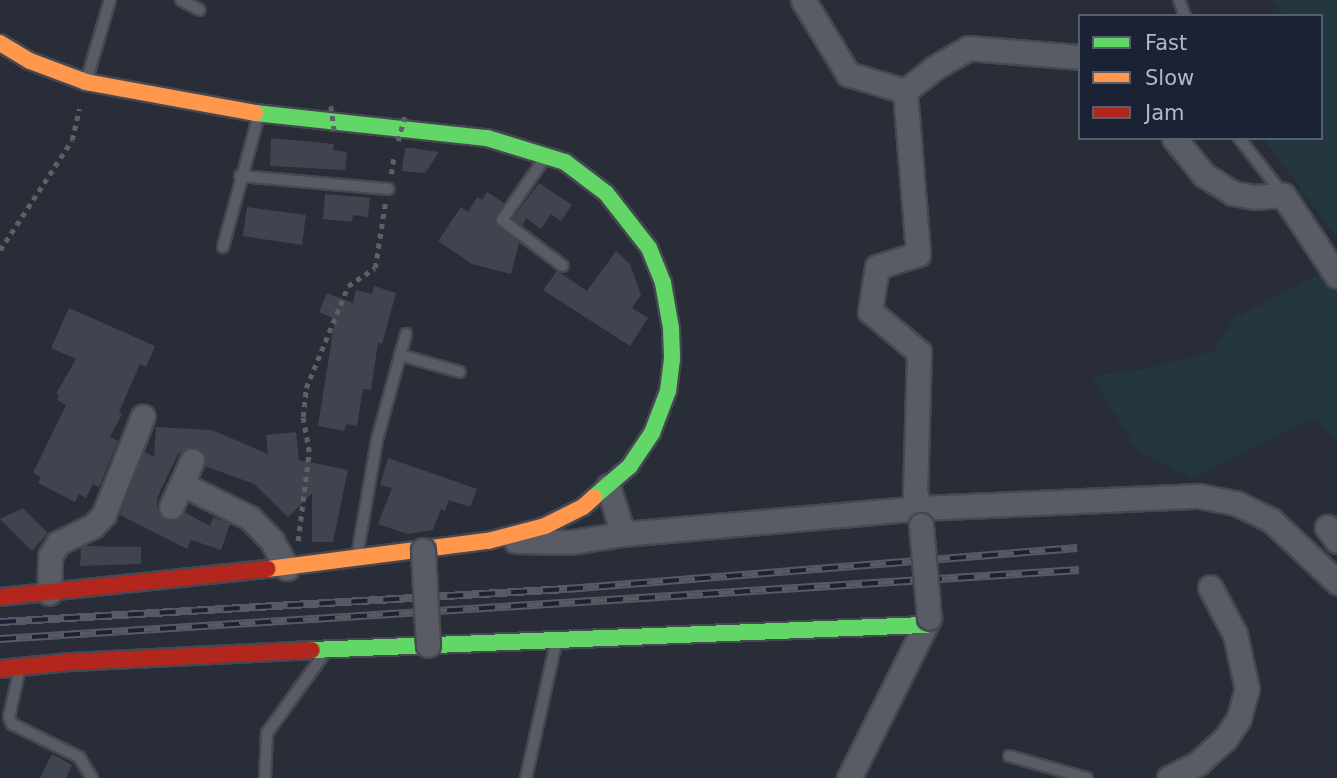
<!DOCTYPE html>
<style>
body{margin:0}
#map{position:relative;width:1337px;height:778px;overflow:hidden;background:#282d38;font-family:"DejaVu Sans",sans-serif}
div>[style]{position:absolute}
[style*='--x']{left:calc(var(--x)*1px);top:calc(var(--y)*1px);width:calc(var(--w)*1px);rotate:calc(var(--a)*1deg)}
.green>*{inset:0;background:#25373e}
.building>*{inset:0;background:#40444e}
.path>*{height:4.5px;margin-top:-2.25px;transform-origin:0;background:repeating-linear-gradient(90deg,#5c6069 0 5px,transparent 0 10px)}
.roads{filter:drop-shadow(2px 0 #454851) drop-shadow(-2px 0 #454851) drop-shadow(0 2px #454851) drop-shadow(0 -2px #454851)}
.lane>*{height:10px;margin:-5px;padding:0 5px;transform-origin:5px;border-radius:5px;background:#595c65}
.street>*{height:23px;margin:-11.5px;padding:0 11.5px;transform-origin:11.5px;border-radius:11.5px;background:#595c65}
.fast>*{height:16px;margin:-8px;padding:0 8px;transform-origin:8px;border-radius:8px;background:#63d668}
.slow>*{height:16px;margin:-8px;padding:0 8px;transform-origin:8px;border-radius:8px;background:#ff974d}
.jam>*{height:16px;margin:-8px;padding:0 8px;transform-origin:8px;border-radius:8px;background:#b3261e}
.rail>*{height:8px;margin-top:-4px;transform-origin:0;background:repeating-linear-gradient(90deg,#1b2233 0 16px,#575a64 0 32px);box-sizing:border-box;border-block:2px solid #575a64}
.path-bridge>*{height:4.5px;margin-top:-2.25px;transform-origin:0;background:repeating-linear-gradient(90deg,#5c6069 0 5px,transparent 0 10px)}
.bridges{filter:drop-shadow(2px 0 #454851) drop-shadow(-2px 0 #454851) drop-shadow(0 2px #454851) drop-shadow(0 -2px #454851)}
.street-bridge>*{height:23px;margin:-11.5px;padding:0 11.5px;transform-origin:11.5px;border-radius:11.5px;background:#595c65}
span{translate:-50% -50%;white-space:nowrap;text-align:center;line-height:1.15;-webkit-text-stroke:6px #1b2233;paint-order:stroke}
.legend{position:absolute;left:1078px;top:14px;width:245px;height:126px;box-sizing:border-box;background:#1b2233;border:2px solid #575e6f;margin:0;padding:9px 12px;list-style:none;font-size:21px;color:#b2b8c9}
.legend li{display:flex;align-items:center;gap:14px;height:35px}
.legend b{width:35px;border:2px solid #575e6f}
</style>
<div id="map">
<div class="green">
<div style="clip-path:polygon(1272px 0,1337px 0,1337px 238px,1263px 138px,1321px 138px,1321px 16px,1283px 16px)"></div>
<div style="clip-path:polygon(1337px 264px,1337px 443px,1316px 417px,1192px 479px,1138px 451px,1092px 376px,1145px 369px,1213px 352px,1234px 319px)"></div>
</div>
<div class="building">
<div style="clip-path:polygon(271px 138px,334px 144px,333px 150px,347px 152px,345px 170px,270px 166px)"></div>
<div style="clip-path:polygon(405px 148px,411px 148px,439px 152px,425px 173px,402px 171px)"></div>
<div style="clip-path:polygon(539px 183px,572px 205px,561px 221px,551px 214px,541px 229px,526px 218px,523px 226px,513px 218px)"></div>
<div style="clip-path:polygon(487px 192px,504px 203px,495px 216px,495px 224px,519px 243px,511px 274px,472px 264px,438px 241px,461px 207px,468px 212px,477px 197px,482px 200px)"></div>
<div style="clip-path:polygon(325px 194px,370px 198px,368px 217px,353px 215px,352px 222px,323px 219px)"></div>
<div style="clip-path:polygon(247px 207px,306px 215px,302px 245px,243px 236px)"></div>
<div style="clip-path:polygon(616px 251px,630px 264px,641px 295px,632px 308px,648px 318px,630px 346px,543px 290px,557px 271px,587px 291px)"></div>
<div style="clip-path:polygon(374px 286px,396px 293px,382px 344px,378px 343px,371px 390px,363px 389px,357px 426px,346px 424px,344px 431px,318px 426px,335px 319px,319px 312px,327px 293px,353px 303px,356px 290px,372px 294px)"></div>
<div style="clip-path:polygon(69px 308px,155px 346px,146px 367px,140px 364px,119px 412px,122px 414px,110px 437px,118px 441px,99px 487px,93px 484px,86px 498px,79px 494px,75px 502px,38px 483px,41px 477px,33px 473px,66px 405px,57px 400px,59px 395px,56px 394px,76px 359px,51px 348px)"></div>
<div style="clip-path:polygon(156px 427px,212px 430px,268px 454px,266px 435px,296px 432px,299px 460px,348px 470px,333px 542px,312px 542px,312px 493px,288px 517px,254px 484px,205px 466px,203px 452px,191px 447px,178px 454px,157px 498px,157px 509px,166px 520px,179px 519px,184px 512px,210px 526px,213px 517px,230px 524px,221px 550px,191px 540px,187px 549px,120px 515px,144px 452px,154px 457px)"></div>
<div style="clip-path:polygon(388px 458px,477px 489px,470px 507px,449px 500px,445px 511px,441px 509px,433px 530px,407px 534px,378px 524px,392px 488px,380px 485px)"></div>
<div style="clip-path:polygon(23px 508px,48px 533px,32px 551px,0 519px)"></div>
<div style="clip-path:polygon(84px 546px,141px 547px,141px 564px,80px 566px,81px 548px)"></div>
<div style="clip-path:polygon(52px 754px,72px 765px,66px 778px,40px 778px)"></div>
</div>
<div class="path">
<div style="--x:391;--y:174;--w:19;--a:-81"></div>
<div style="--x:0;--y:250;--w:131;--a:-56.8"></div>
<div style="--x:72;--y:140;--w:32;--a:-77"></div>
<div style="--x:298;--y:541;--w:90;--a:-83"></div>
<div style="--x:309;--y:452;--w:36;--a:-100"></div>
<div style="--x:303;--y:417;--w:29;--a:-84"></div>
<div style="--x:306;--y:388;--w:110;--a:-67.6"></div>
<div style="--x:348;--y:286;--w:32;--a:-34"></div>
<div style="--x:375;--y:268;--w:65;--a:-81.1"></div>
</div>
<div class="roads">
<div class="lane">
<div style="--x:181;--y:0;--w:21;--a:28"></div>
<div style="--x:1179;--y:0;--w:17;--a:69"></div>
<div style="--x:87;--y:79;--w:82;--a:-73.8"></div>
<div style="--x:1239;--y:138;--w:70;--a:52"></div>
<div style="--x:544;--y:159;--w:74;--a:124.5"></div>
<div style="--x:502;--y:220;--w:76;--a:37"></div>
<div style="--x:240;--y:176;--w:149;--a:5"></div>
<div style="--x:223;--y:247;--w:134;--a:-74.8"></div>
<div style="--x:400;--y:355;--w:62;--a:15.8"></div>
<div style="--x:357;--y:556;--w:118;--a:-80.2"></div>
<div style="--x:377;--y:440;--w:110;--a:-74.7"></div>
<div style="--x:19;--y:672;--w:46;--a:102.5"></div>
<div style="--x:9;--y:717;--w:8;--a:67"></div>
<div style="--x:12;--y:724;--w:75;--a:26.2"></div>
<div style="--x:79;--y:757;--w:25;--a:58"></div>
<div style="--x:1009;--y:756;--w:81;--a:15.8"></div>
<div style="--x:265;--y:778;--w:45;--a:-87.5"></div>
<div style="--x:267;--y:733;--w:97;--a:-54.2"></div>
<div style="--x:526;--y:778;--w:138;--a:-77.5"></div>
</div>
<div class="street">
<div style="--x:803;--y:0;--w:87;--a:58.7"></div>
<div style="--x:848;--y:74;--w:59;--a:16.6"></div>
<div style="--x:905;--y:91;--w:164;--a:85.4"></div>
<div style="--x:918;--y:254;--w:43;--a:162.4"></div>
<div style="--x:877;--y:267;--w:45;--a:99"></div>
<div style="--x:870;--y:311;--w:64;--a:39.9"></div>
<div style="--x:919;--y:352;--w:141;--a:91.6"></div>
<div style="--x:915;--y:493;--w:16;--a:68"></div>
<div style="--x:921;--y:508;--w:14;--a:90"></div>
<div style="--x:905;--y:91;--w:37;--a:-38"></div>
<div style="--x:934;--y:68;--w:39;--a:-30"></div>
<div style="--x:968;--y:48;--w:112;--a:4.6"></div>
<div style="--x:1174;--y:138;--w:48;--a:51"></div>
<div style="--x:1204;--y:175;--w:34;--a:32"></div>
<div style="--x:1233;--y:193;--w:21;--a:11"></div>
<div style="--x:1254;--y:197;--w:29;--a:-4"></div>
<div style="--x:1283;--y:195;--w:97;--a:56.3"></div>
<div style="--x:182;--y:484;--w:76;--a:26.6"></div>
<div style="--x:250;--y:518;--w:32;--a:46"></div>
<div style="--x:272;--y:541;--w:31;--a:61"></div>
<div style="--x:608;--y:486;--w:50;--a:72.6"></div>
<div style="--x:171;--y:507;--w:51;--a:-65.5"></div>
<div style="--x:1327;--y:527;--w:17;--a:54"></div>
<div style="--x:516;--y:541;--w:55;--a:1"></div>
<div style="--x:571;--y:542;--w:53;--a:-8.7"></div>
<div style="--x:623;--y:534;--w:299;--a:-5"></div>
<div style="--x:921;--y:508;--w:278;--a:-2.5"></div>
<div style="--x:1199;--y:496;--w:38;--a:11"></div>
<div style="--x:1236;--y:503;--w:39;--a:26"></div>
<div style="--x:1271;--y:520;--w:91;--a:43.2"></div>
<div style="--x:49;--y:593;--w:37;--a:-88"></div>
<div style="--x:50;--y:556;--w:15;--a:-58"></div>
<div style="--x:58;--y:543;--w:39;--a:-26"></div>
<div style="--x:93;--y:526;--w:16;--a:-47"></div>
<div style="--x:104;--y:514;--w:105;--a:-68.3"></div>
<div style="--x:849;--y:778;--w:179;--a:-63.4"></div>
<div style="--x:1169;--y:778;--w:33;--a:-27"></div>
<div style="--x:1198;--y:763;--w:36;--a:-42"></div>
<div style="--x:1225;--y:739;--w:25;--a:-56"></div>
<div style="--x:1239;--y:718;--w:30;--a:-75"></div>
<div style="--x:1247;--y:689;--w:56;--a:-102.3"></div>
<div style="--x:1235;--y:634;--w:53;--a:-118"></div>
</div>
<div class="fast">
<div style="--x:255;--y:113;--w:233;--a:6.2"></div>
<div style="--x:487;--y:138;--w:82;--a:17.1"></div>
<div style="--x:565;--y:162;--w:51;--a:37.1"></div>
<div style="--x:606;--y:193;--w:70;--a:52"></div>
<div style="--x:649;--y:248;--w:38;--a:68"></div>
<div style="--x:663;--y:283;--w:46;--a:79.9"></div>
<div style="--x:671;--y:328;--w:31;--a:88"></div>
<div style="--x:672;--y:359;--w:32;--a:97"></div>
<div style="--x:668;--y:391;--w:45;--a:110.9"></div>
<div style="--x:652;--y:433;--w:40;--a:124"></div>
<div style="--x:630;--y:466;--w:48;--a:139.3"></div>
<div style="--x:312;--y:650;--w:614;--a:-2.34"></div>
</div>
<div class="slow">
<div style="--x:0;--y:43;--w:35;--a:31"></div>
<div style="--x:30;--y:61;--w:60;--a:20.6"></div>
<div style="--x:86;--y:82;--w:172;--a:10.4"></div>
<div style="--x:268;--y:569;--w:222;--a:-7.3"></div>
<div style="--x:488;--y:541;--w:59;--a:-14.7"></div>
<div style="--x:545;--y:526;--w:42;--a:-26.6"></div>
<div style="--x:583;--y:507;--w:15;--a:-42"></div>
</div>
<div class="jam">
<div style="--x:0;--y:597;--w:269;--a:-6"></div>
<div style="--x:0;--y:669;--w:69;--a:-5.8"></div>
<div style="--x:69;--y:662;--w:243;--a:-2.8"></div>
</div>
</div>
<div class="rail">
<div style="--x:0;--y:622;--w:568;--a:-3.33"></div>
<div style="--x:567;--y:589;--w:512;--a:-4.6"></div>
<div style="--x:0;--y:639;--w:1081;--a:-3.66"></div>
</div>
<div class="path-bridge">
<div style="--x:331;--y:106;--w:29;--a:82"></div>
<div style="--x:398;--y:141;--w:27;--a:-75"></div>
</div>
<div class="bridges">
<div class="street-bridge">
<div style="--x:921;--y:525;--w:93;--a:85.1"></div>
<div style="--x:423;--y:550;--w:95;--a:87"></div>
</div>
</div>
<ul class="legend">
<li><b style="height:9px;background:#63d668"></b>Fast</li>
<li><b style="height:9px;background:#ff974d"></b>Slow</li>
<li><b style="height:9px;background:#b3261e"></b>Jam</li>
</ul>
</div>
